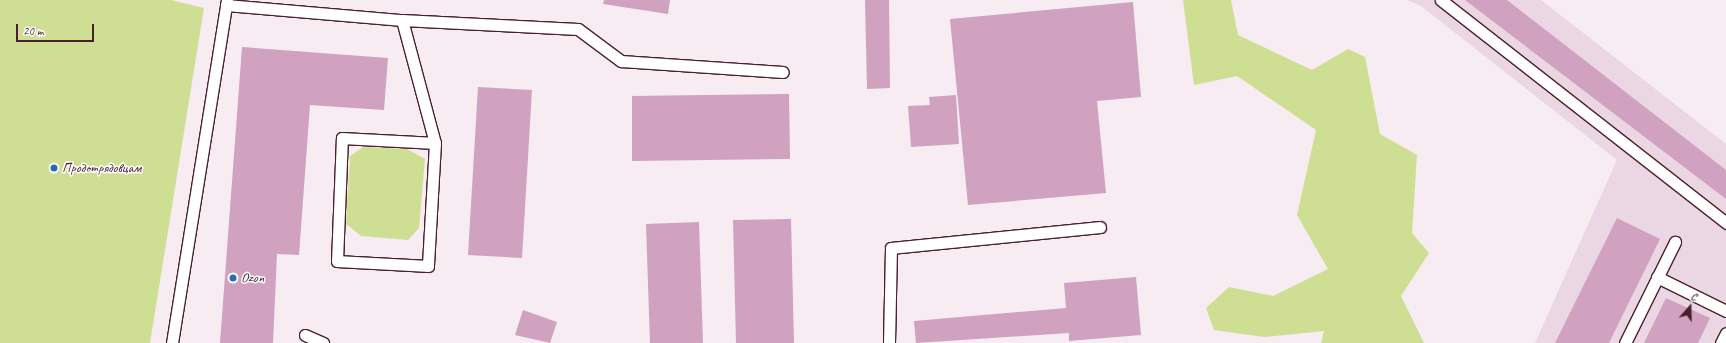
<!DOCTYPE html>
<meta charset="utf-8">
<style>
body{margin:0}
#map{position:relative;width:1726px;height:343px;overflow:hidden;background:#f6ecf2;font-family:Caveat,sans-serif}
div>[style]{position:absolute}
[style*='--x']{left:calc(var(--x)*1px);top:calc(var(--y)*1px);width:calc(var(--w)*1px);rotate:calc(var(--a)*1deg)}
.built>*{inset:0;background:#ebd6e3}
.green>*{inset:0;background:#cedf93}
.building>*{inset:0;background:#d1a1c0}
.roads{filter:drop-shadow(1px 0 #4a1f2b) drop-shadow(-1px 0 #4a1f2b) drop-shadow(0 1px #4a1f2b) drop-shadow(0 -1px #4a1f2b)}
.lane>*{height:11px;margin:-5.5px;padding:0 5.5px;transform-origin:5.5px;border-radius:5.5px;background:#fff}
.dots>*{width:11px;height:11px;translate:-50% -50%;box-sizing:border-box;border:2px solid #fff;border-radius:50%}
span{translate:-50% -50%;white-space:nowrap;text-align:center;line-height:1.15;-webkit-text-stroke:3px #fff;paint-order:stroke}
.poi-label{font-size:14px;color:#4a1f2b}
.left{translate:0 -50%;text-align:left}
.north{position:absolute;left:1670px;top:287px;width:40px;height:40px;-webkit-text-stroke:3px #fff;paint-order:stroke;rotate:20deg;font-size:11px;font-weight:700;line-height:16px;text-align:center;color:#4a1f2b}
.north::after{content:'';display:block;margin:auto;width:14px;height:18px;background:#4a1f2b;clip-path:polygon(50% 0,100% 100%,50% 72%,0 100%)}
.scale{position:absolute;left:16px;top:24px;width:78px;height:18px;box-sizing:border-box;border:2px solid #4a1f2b;border-top:0;padding-left:5px;font-size:12px;line-height:14px;white-space:nowrap;color:#4a1f2b;-webkit-text-stroke:3px #fff;paint-order:stroke}
</style>
<div id="map">
<div class="built">
<div style="clip-path:polygon(1407px 0,1541px 0,1726px 144px,1726px 343px,1535px 343px,1617px 160px,1421px 6px)"></div>
</div>
<div class="green">
<div style="clip-path:polygon(0 0,171px 0,204px 8px,150px 343px,0 343px)"></div>
<div style="clip-path:polygon(1183px 0,1231px 0,1238px 35px,1312px 70px,1348px 49px,1365px 57px,1380px 134px,1417px 155px,1412px 233px,1429px 253px,1401px 296px,1424px 343px,1321px 343px,1324px 331px,1264px 337px,1214px 330px,1206px 308px,1229px 287px,1273px 296px,1328px 269px,1297px 215px,1316px 130px,1237px 76px,1194px 85px)"></div>
<div style="clip-path:polygon(363px 147px,407px 149px,425px 159px,419px 228px,408px 240px,361px 236px,346px 224px,350px 156px)"></div>
</div>
<div class="building">
<div style="clip-path:polygon(604px 0,670px 0,668px 14px,603px 4px)"></div>
<div style="clip-path:polygon(865px 0,889px 0,890px 88px,867px 89px)"></div>
<div style="clip-path:polygon(1465px 0,1507px 0,1726px 170px,1726px 199px)"></div>
<div style="clip-path:polygon(1133px 2px,1141px 97px,1097px 101px,1106px 193px,968px 205px,950px 19px)"></div>
<div style="clip-path:polygon(242px 47px,388px 58px,384px 110px,310px 105px,299px 255px,277px 254px,273px 343px,220px 343px)"></div>
<div style="clip-path:polygon(478px 87px,532px 90px,522px 258px,468px 255px)"></div>
<div style="clip-path:polygon(789px 94px,790px 159px,632px 161px,632px 96px)"></div>
<div style="clip-path:polygon(956px 95px,959px 144px,911px 147px,908px 106px,930px 105px,929px 97px)"></div>
<div style="clip-path:polygon(1617px 218px,1660px 239px,1609px 343px,1555px 343px)"></div>
<div style="clip-path:polygon(791px 219px,794px 343px,736px 343px,733px 220px)"></div>
<div style="clip-path:polygon(699px 222px,703px 343px,650px 343px,646px 224px)"></div>
<div style="clip-path:polygon(1136px 277px,1141px 335px,1069px 341px,1069px 333px,916px 343px,914px 321px,1066px 308px,1064px 283px)"></div>
<div style="clip-path:polygon(1666px 298px,1710px 318px,1698px 343px,1644px 343px)"></div>
<div style="clip-path:polygon(523px 310px,557px 322px,550px 343px,515px 335px)"></div>
</div>
<div class="roads">
<div class="lane">
<div style="--x:1441;--y:0;--w:362;--a:38"></div>
<div style="--x:226;--y:5;--w:177;--a:4.9"></div>
<div style="--x:402;--y:20;--w:176;--a:2.9"></div>
<div style="--x:578;--y:29;--w:54;--a:36.7"></div>
<div style="--x:621;--y:61;--w:162;--a:3.9"></div>
<div style="--x:402;--y:20;--w:127;--a:75"></div>
<div style="--x:435;--y:143;--w:123;--a:93.3"></div>
<div style="--x:428;--y:266;--w:91;--a:-176.9"></div>
<div style="--x:337;--y:261;--w:123;--a:-87.7"></div>
<div style="--x:342;--y:138;--w:93;--a:3.1"></div>
<div style="--x:1657;--y:277;--w:77;--a:26.2"></div>
<div style="--x:305;--y:335;--w:20;--a:24"></div>
<div style="--x:172;--y:343;--w:347;--a:-80.9"></div>
<div style="--x:889;--y:343;--w:95;--a:-88.8"></div>
<div style="--x:891;--y:248;--w:210;--a:-5.7"></div>
<div style="--x:1625;--y:343;--w:113;--a:-63.7"></div>
<div style="--x:1721;--y:343;--w:11;--a:-63"></div>
</div>
</div>
<div class="dots">
<div style="left:54px;top:168px;background:#1f6fb2"></div>
<div style="left:233px;top:278px;background:#1f6fb2"></div>
</div>
<div class="poi-label">
<span class="left" style="left:62px;top:168px">Продотрядовцам</span>
<span class="left" style="left:241px;top:278px">Ozon</span>
</div>
<div class="north">С</div>
<div class="scale">20 m</div>
</div>
